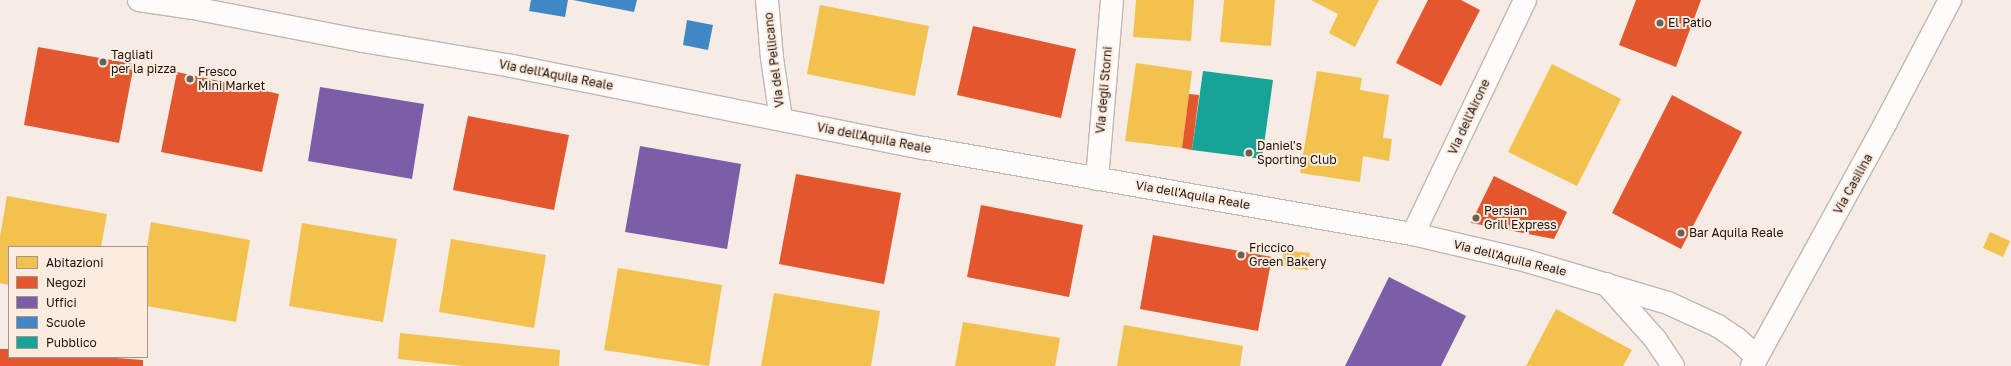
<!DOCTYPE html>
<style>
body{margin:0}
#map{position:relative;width:2011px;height:366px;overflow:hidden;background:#f6ece5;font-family:"Golos Text",sans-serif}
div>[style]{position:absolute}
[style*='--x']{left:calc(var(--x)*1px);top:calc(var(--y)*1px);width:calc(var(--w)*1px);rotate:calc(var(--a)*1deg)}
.homes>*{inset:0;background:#f2c14e}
.shops>*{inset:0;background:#e4572e}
.offices>*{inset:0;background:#7b5ea7}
.schools>*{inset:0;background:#3f88c5}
.public>*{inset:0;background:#17a398}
.roads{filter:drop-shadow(1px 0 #c1b7b1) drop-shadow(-1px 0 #c1b7b1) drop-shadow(0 1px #c1b7b1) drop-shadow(0 -1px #c1b7b1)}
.minor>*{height:22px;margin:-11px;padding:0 11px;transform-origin:11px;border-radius:11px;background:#fefcfb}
.secondary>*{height:22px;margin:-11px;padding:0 11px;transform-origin:11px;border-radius:11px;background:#fefcfb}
.dots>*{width:11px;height:11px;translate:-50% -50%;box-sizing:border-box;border:2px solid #fcebdf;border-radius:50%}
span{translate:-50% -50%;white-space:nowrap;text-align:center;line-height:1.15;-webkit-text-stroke:4px #fcebdf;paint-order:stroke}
.poi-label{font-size:12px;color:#1d140d}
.left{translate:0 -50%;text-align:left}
.street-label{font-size:12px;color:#1d140d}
.legend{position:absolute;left:8px;top:246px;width:140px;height:112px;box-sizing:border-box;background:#fcebdf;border:1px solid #a3958b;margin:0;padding:5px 7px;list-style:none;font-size:12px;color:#1d140d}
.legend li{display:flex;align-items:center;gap:8px;height:20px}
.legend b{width:20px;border:1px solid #a3958b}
</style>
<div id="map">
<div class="homes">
<div style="clip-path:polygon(1136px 0,1194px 0,1191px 41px,1133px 37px)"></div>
<div style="clip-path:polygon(1224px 0,1275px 0,1271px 46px,1220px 42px)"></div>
<div style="clip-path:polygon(1311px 0,1379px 0,1355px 47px,1329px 33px,1338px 14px)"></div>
<div style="clip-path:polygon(820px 5px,929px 26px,915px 96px,807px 74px)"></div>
<div style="clip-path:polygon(1136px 63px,1192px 71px,1182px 148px,1125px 141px)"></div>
<div style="clip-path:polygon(1552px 64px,1621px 99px,1577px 186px,1508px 152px)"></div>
<div style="clip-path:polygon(1317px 71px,1362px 78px,1360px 90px,1389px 95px,1383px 138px,1392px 139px,1389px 161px,1363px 156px,1360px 182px,1300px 173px)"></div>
<div style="clip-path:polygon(7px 196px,107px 214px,101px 247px,9px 247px,9px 285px,0 283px,0 236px)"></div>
<div style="clip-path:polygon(151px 222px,250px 240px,236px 322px,147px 306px,147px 247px)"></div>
<div style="clip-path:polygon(302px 223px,397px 239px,383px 322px,289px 306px)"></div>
<div style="clip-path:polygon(1990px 232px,2010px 241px,2003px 257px,1983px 248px)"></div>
<div style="clip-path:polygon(451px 239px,546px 255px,534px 328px,439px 312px)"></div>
<div style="clip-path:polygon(1284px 250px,1310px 253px,1308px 270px,1282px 267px)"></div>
<div style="clip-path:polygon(618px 268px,722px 285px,709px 366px,604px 350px)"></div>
<div style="clip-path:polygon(774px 293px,880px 311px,871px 366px,761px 366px)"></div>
<div style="clip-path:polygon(1556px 309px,1632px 350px,1623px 366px,1526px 366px)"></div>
<div style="clip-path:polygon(963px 322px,1060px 338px,1055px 366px,955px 366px)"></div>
<div style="clip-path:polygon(1124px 325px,1243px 346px,1240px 366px,1117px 366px)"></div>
<div style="clip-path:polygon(400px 333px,560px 350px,559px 366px,463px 366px,398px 359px)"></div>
</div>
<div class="shops">
<div style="clip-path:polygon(1428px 0,1461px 0,1480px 10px,1441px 86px,1396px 63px)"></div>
<div style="clip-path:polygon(1636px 0,1701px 0,1676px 67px,1619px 45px)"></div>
<div style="clip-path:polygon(973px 26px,1076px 49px,1061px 118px,957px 95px)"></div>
<div style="clip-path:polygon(38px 47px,134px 64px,119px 143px,24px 125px)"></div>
<div style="clip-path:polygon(177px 72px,279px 94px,262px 172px,161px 152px)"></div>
<div style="clip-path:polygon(1189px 94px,1199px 95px,1192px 150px,1182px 148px)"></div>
<div style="clip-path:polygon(1672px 95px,1742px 132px,1681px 249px,1612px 213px)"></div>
<div style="clip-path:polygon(468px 116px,569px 135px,554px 210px,453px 190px)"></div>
<div style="clip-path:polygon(796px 174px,901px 193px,884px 284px,779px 264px)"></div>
<div style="clip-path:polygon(1494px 176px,1567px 212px,1554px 239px,1471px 223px)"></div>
<div style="clip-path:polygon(981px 205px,1083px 225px,1069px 297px,967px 277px)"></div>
<div style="clip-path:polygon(1153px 235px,1272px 257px,1258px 331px,1140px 309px)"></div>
<div style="clip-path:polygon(0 349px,9px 349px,9px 357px,103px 357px,143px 360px,143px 366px,0 366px)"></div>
</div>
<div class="offices">
<div style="clip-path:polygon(320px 87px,424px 104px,412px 179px,308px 161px)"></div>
<div style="clip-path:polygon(640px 146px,741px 164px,727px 249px,625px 232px)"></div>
<div style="clip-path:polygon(1389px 277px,1466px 316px,1441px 366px,1345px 366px)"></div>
</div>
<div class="schools">
<div style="clip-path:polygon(531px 0,568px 0,565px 17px,529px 11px)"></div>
<div style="clip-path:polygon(573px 0,637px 0,634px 12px)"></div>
<div style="clip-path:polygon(687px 20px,713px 25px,708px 50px,683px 45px)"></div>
</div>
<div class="public">
<div style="clip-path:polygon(1203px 71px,1273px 80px,1262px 159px,1192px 150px)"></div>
</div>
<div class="roads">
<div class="minor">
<div style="--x:139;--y:0;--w:55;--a:8.4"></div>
<div style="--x:193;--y:8;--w:173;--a:11"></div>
<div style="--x:363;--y:41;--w:151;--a:9.5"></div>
<div style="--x:512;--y:66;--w:420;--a:11.3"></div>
<div style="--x:924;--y:148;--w:497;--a:10"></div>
<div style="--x:1413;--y:234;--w:117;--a:13.3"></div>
<div style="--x:1527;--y:261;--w:147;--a:16.6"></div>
<div style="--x:1668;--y:303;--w:55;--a:24.7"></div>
<div style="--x:1718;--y:326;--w:22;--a:34"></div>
<div style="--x:1736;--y:338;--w:28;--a:42"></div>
<div style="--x:767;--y:0;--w:58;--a:85.1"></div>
<div style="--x:772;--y:58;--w:62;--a:81.6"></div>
<div style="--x:1097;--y:179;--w:180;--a:-85.2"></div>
<div style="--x:1413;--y:234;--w:259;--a:-64.4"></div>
<div style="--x:1606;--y:284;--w:74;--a:48.3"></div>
<div style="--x:1655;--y:339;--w:32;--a:56"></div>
</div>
<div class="secondary">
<div style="--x:1752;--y:366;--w:278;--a:-61.2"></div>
<div style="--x:1886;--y:122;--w:138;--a:-62.3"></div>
</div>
</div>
<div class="dots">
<div style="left:1660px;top:23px;background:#696059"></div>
<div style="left:103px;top:62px;background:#696059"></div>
<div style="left:190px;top:79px;background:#696059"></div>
<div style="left:1249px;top:153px;background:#696059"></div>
<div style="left:1476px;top:218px;background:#696059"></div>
<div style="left:1681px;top:233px;background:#696059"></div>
<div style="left:1241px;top:255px;background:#696059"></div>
</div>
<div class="poi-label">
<span class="left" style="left:1668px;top:23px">El Patio</span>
<span class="left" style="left:111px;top:62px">Tagliati<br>per la pizza</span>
<span class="left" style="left:198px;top:79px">Fresco<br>Mini Market</span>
<span class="left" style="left:1257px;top:153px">Daniel's<br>Sporting Club</span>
<span class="left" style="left:1484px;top:218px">Persian<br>Grill Express</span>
<span class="left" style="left:1689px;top:233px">Bar Aquila Reale</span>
<span class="left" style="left:1249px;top:255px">Friccico<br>Green Bakery</span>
</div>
<div class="street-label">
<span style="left:774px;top:60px;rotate:-97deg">Via del Pellicano</span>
<span style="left:556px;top:75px;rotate:11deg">Via dell'Aquila Reale</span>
<span style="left:1104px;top:90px;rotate:-85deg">Via degli Storni</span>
<span style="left:1469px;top:117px;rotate:-65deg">Via dell'Airone</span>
<span style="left:874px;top:138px;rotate:11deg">Via dell'Aquila Reale</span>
<span style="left:1853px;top:184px;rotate:-61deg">Via Casilina</span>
<span style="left:1193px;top:195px;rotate:10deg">Via dell'Aquila Reale</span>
<span style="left:1510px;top:258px;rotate:14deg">Via dell'Aquila Reale</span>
</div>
<ul class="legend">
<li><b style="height:11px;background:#f2c14e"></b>Abitazioni</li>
<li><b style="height:11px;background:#e4572e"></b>Negozi</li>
<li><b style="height:11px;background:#7b5ea7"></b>Uffici</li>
<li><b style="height:11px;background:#3f88c5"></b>Scuole</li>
<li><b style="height:11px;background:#17a398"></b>Pubblico</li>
</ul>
</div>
